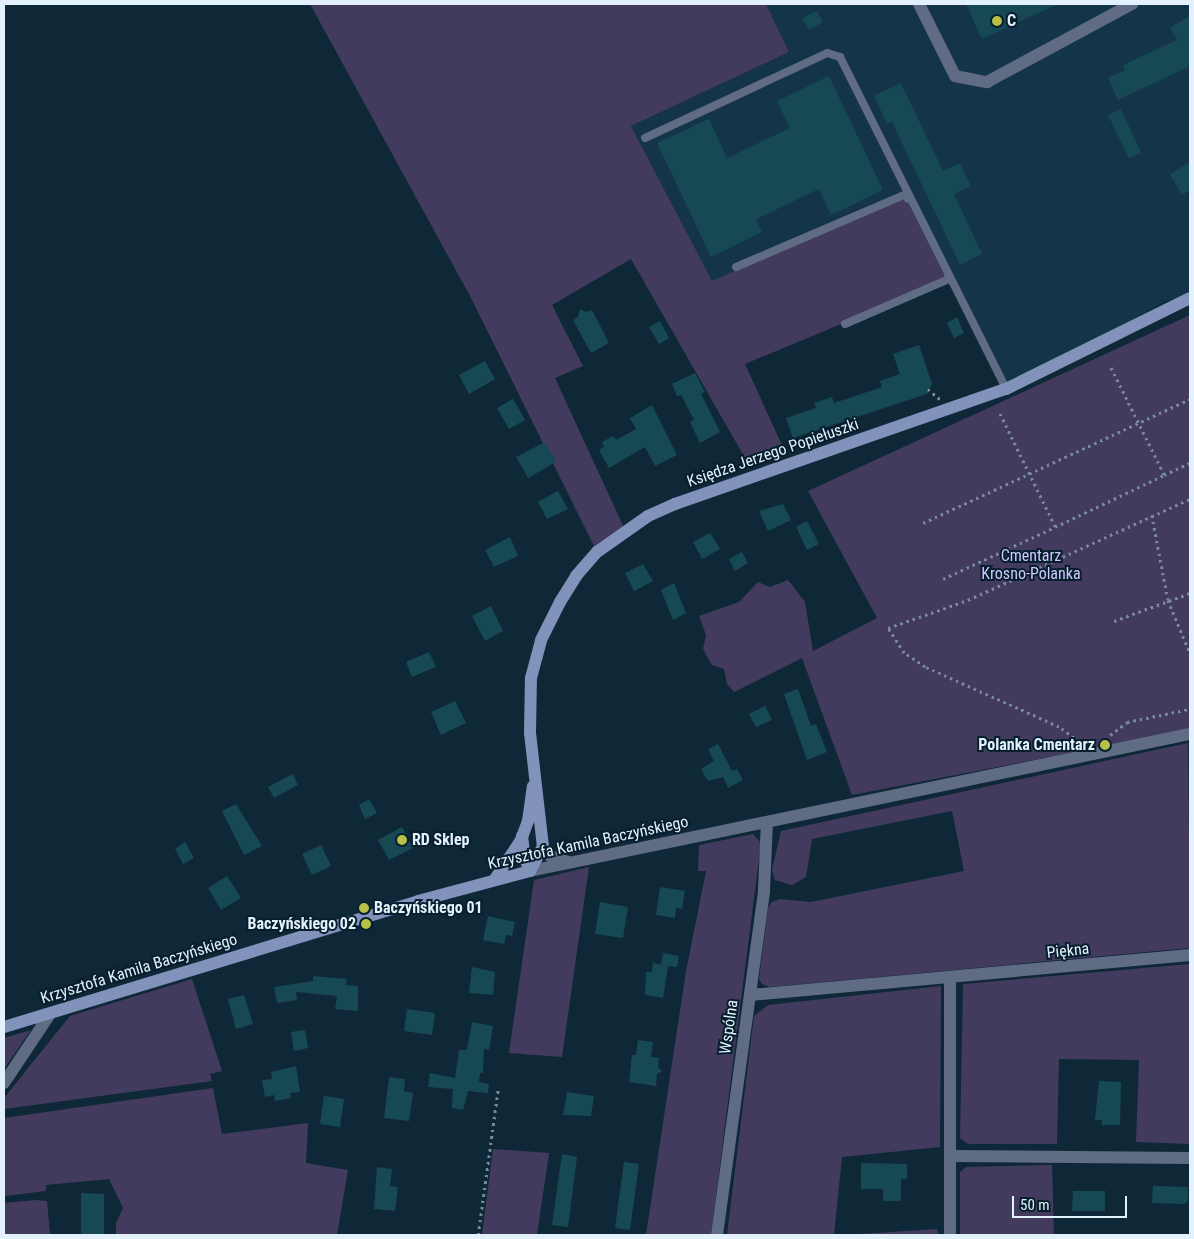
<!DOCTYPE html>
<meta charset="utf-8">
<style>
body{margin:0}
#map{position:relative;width:1194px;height:1239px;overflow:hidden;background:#0f2838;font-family:"Roboto Condensed",sans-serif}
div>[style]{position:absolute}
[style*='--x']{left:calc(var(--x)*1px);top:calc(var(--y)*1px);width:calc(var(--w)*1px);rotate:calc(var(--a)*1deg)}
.built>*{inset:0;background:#143449}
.green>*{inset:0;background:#423b5e}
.building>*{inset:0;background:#174955}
.path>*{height:2.5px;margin-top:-1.25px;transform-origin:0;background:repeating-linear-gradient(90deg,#778b98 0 2.5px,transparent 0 6.5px)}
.lane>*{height:8px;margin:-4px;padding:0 4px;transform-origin:4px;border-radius:4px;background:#606b84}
.street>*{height:12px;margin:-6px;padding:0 6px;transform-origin:6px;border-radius:6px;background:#606b84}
.secondary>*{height:12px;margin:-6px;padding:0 6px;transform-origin:6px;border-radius:6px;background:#8192bb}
.dots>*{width:14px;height:14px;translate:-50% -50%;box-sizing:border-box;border:2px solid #061e2e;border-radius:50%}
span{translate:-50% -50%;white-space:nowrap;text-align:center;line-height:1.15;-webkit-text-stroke:4px #061e2e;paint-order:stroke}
.poi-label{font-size:16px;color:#e2f1fc;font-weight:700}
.left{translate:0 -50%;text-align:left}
.right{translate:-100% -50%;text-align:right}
.street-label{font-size:16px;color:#e2f1fc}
.park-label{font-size:16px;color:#d1c8fe}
.frame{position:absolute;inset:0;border:5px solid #e2f1fc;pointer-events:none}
.scale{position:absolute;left:1012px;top:1196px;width:115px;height:22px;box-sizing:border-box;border:2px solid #e2f1fc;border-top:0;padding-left:6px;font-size:15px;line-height:18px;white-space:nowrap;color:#e2f1fc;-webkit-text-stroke:4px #061e2e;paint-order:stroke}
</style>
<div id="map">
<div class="built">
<div style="clip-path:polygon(766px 4px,1190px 4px,1190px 294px,1166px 301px,1006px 389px,906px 195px,712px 282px,631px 126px,789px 52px)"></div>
</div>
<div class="green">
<div style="clip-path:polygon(310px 4px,766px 4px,789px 52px,631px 126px,712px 281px,906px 194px,949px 279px,745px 364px,785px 452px,749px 465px,631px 259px,552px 305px,583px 366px,555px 378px,625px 530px,597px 552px,470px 296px)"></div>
<div style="clip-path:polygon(1190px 315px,1190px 730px,852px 795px,802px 658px,734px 692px,727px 684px,724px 669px,712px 665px,703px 649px,706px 635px,699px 616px,739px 602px,758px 582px,770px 587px,788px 580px,805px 602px,813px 651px,877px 618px,808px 491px)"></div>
<div style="clip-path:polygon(1188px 743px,1190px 948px,769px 987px,762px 984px,759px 979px,768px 908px,772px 902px,780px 899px,811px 902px,964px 871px,952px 811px,812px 839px,806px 877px,792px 885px,775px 880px,772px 870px,781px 831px)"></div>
<div style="clip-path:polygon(753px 834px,760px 842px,760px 851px,711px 1235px,646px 1235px,686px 971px,706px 871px,698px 871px,699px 845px)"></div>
<div style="clip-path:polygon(589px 867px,562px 1057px,509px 1053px,534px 880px)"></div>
<div style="clip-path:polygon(1190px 964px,1190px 1144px,1136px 1142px,1139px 1060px,1059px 1059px,1057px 1144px,968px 1144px,960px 1138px,963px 984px)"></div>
<div style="clip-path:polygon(192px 979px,222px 1071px,210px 1074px,212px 1081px,4px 1109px,4px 1098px,70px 1016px)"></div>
<div style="clip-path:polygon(941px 986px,940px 1147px,842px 1157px,834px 1235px,727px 1235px,754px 1016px,768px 1005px)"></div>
<div style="clip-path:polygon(31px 1030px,4px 1069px,4px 1038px)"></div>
<div style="clip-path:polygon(213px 1088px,222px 1134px,308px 1123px,306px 1163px,348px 1170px,337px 1235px,116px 1235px,116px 1223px,123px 1208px,109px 1179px,46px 1185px,46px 1191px,4px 1196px,4px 1118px)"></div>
<div style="clip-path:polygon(493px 1149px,549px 1153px,537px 1235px,482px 1235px)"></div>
<div style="clip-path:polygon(1052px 1165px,1054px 1235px,960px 1235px,960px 1172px,966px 1167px)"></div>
<div style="clip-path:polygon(35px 1200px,47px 1201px,50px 1235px,4px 1235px,4px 1203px)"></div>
<div style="clip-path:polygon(937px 1229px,938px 1235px,845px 1235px)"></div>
</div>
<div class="building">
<div style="clip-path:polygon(966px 4px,1058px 4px,982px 39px)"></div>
<div style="clip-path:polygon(817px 11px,823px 22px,809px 30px,802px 18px)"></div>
<div style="clip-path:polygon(1190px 16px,1190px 66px,1118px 100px,1108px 78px,1125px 70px,1123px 65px,1177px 40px,1170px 28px)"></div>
<div style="clip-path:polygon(829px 76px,883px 190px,831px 215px,819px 189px,756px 219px,762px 232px,711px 257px,657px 143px,709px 119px,727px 158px,790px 128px,777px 101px)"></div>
<div style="clip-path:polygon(901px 83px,943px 171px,960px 163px,971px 186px,954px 194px,982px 254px,960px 265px,892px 122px,887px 124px,874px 96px)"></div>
<div style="clip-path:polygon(1121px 109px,1141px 153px,1129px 158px,1108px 115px)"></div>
<div style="clip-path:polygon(1190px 162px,1190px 190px,1182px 195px,1170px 174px)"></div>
<div style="clip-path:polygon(580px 309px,586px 312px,592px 310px,609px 343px,591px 353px,573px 320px,578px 317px)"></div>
<div style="clip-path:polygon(957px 317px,964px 333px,954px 338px,947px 323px)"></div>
<div style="clip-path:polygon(660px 321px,669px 338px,659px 344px,649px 327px)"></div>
<div style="clip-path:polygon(919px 345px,932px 384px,927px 394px,793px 438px,786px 418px,816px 408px,814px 403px,832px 397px,834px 403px,882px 387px,880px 381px,900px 374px,893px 354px)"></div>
<div style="clip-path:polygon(485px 361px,495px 379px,469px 394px,459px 375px)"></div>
<div style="clip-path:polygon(695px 373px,705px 392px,701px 394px,720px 432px,700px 443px,690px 422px,694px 420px,681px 395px,677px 396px,672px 384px)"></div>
<div style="clip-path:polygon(513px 399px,525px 420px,509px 429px,497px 408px)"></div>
<div style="clip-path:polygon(652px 405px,677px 455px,655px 466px,645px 447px,609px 468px,599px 450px,604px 447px,602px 442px,613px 436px,616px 440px,636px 429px,630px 418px)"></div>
<div style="clip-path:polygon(545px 442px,556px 462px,528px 478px,516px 457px)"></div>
<div style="clip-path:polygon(558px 491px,568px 509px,547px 519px,538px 502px)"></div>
<div style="clip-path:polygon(783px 504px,791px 520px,768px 531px,759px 511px)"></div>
<div style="clip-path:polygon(807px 521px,819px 544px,807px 550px,796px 527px)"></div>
<div style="clip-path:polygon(710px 533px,720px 549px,702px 559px,693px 542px)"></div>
<div style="clip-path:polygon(510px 537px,518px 556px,494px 567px,485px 550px)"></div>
<div style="clip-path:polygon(742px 552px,748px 563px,735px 571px,729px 559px)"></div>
<div style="clip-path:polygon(643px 564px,653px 581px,634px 591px,625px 573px)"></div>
<div style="clip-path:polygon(674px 583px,686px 613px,673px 620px,661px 590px)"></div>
<div style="clip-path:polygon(491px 606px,503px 631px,485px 641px,472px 616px)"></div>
<div style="clip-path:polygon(429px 652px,436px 667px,412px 677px,406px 662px)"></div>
<div style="clip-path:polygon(798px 689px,811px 726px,816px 724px,827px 752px,807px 760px,784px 694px)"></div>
<div style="clip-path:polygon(455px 701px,466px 723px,441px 735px,431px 712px)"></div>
<div style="clip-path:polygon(765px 706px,772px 720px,756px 727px,749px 714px)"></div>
<div style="clip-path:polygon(718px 744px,732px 771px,737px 769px,743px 780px,728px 788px,723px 777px,708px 781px,701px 769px,714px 761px,708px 749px)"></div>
<div style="clip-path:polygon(293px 774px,298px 785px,274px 798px,268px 787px)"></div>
<div style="clip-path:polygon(369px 799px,377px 813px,365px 819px,359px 805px)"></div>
<div style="clip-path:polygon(236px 804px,262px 846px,244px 855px,222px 811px)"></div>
<div style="clip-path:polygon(402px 827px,413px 848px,389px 860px,378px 840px)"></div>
<div style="clip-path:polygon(185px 842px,194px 858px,183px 864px,175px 849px)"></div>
<div style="clip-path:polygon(321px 845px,331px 866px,312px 875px,302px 854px)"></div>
<div style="clip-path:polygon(227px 876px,241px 898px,221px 910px,208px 888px)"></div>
<div style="clip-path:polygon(660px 887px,685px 891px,682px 909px,676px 908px,675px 918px,656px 915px)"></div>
<div style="clip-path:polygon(600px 902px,628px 907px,623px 938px,595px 934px)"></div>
<div style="clip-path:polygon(488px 916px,515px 922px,512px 936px,506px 935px,504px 944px,483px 940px)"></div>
<div style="clip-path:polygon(663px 953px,679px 956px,677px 967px,661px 965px)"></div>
<div style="clip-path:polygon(653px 963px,668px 966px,663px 998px,645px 995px,646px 972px,652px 972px)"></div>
<div style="clip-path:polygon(472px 967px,495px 972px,493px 995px,469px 993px)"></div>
<div style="clip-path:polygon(313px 976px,347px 979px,346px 985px,358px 986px,358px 1011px,335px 1009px,337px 996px,296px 992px,297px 1000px,277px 1003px,274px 987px,313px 981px)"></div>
<div style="clip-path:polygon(244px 995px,253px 1024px,236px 1029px,228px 999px)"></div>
<div style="clip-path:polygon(407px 1009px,435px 1013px,432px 1035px,404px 1031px)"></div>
<div style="clip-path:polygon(472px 1022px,493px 1026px,489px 1050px,484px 1049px,483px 1073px,480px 1073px,479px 1082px,489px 1084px,488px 1093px,468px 1091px,463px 1110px,452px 1108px,453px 1089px,428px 1087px,430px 1073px,455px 1078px,459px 1050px,467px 1050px)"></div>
<div style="clip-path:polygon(305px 1030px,308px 1048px,294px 1051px,291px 1032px)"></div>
<div style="clip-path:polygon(638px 1040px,653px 1042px,651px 1057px,659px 1058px,658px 1067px,662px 1071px,657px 1074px,656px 1086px,629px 1082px,632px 1055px,636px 1055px)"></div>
<div style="clip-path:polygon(296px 1066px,300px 1092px,290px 1093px,291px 1098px,275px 1101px,274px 1095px,265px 1097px,262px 1080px,272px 1079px,271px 1072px)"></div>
<div style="clip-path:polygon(389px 1077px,405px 1079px,404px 1091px,413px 1093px,409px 1121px,384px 1118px)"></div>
<div style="clip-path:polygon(1099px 1081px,1121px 1082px,1120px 1125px,1102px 1125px,1102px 1120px,1095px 1120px)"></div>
<div style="clip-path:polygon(567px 1092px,594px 1096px,591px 1116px,563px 1115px)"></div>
<div style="clip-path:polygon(324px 1096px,344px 1099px,340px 1127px,320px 1124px)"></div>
<div style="clip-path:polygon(562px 1154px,577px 1157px,568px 1227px,552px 1225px)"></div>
<div style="clip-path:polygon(624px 1162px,639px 1164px,630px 1230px,615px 1228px)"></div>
<div style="clip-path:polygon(861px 1163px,907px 1164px,907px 1179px,901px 1179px,901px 1201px,883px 1201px,883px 1189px,861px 1189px)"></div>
<div style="clip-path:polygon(377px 1167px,392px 1169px,390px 1186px,398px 1187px,395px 1211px,374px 1209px)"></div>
<div style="clip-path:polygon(1153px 1186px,1188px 1187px,1188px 1201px,1185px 1204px,1152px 1203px)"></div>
<div style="clip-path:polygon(1073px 1191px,1105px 1191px,1105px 1211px,1072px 1211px)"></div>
<div style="clip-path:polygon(81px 1193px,104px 1194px,104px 1235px,81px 1235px)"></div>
</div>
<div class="path">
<div style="--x:928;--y:389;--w:16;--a:40"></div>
<div style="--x:1164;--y:475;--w:29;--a:-25"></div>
<div style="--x:1152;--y:515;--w:86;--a:79.3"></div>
<div style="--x:1168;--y:600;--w:57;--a:67.5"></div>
<div style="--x:923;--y:523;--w:294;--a:-24.9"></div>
<div style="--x:1055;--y:527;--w:121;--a:-25.5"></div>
<div style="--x:1164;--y:475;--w:122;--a:-116.4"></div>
<div style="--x:943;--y:579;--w:123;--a:-24.9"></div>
<div style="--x:1055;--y:527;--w:128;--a:-116"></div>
<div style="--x:1114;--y:621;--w:81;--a:-20.2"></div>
<div style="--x:1110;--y:735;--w:21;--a:-37"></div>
<div style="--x:1127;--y:722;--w:64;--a:-11.7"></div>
<div style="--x:1079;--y:742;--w:25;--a:-143"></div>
<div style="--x:1059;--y:727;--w:147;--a:-155.9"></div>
<div style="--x:925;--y:667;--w:25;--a:-146"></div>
<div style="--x:904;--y:653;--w:30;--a:-123"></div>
<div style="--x:888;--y:628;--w:85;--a:-19.3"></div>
<div style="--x:968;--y:600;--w:244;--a:-24.5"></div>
<div style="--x:478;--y:1235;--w:147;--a:-82.2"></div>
</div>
<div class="lane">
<div style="--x:645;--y:138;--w:201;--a:-25"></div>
<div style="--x:827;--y:53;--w:14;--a:17"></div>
<div style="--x:840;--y:57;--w:371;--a:63.4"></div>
<div style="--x:736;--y:267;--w:185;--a:-23.2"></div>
<div style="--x:906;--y:194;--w:5;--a:68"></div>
<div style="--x:845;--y:324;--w:113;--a:-23.4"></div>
<div style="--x:949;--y:279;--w:2;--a:-117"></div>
</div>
<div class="street">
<div style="--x:919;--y:4;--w:80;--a:63.4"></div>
<div style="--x:955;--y:76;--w:33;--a:11"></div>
<div style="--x:987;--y:82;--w:165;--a:-28.3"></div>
<div style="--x:543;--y:847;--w:11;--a:52"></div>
<div style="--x:550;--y:856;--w:19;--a:18"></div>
<div style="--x:530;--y:871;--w:674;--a:-11.73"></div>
<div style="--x:950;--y:979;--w:256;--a:90"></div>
<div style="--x:750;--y:995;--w:442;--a:-5.2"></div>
<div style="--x:4;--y:1083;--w:83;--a:-56.3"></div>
<div style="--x:950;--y:1156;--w:240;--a:0.5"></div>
<div style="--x:717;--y:1235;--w:348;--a:-82.2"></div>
<div style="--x:764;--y:890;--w:68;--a:-87.5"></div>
</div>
<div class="secondary">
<div style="--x:522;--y:836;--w:23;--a:83"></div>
<div style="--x:525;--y:859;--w:13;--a:67"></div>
<div style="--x:530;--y:871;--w:27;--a:-62"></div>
<div style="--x:543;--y:847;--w:115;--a:-96.5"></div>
<div style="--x:530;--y:733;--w:55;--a:-89"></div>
<div style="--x:531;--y:678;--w:39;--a:-75"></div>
<div style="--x:541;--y:640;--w:42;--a:-63.4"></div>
<div style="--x:560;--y:602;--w:31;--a:-58"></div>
<div style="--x:576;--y:576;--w:32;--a:-49"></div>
<div style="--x:597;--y:552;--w:62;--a:-35.2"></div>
<div style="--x:648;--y:516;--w:30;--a:-24"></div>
<div style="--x:675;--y:504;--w:350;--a:-19.2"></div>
<div style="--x:1006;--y:389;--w:205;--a:-26.3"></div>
<div style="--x:495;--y:879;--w:47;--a:-56.3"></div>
<div style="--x:521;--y:840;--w:20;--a:-70"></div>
<div style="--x:528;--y:821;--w:35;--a:-82"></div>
<div style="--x:4;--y:1027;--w:433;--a:-16.9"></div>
<div style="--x:418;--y:901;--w:116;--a:-15"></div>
</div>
<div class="dots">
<div style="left:997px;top:21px;background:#b7c147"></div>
<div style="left:1105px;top:745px;background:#b7c147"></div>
<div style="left:402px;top:840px;background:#b7c147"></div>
<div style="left:364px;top:908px;background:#b7c147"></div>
<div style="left:366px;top:924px;background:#b7c147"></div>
</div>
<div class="poi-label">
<span class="left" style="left:1007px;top:21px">C</span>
<span class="right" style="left:1095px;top:745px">Polanka Cmentarz</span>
<span class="left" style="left:412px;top:840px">RD Sklep</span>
<span class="left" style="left:374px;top:908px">Baczyńskiego 01</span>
<span class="right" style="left:356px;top:924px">Baczyńskiego 02</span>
</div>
<div class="street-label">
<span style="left:773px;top:453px;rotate:-19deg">Księdza Jerzego Popiełuszki</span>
<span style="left:588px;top:843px;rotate:-12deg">Krzysztofa Kamila Baczyńskiego</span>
<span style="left:1068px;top:951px;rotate:-6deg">Piękna</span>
<span style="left:139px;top:969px;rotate:-17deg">Krzysztofa Kamila Baczyńskiego</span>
<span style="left:729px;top:1027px;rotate:-82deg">Wspólna</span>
</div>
<div class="park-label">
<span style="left:1031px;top:565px">Cmentarz<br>Krosno-Polanka</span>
</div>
<div class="frame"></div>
<div class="scale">50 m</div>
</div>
